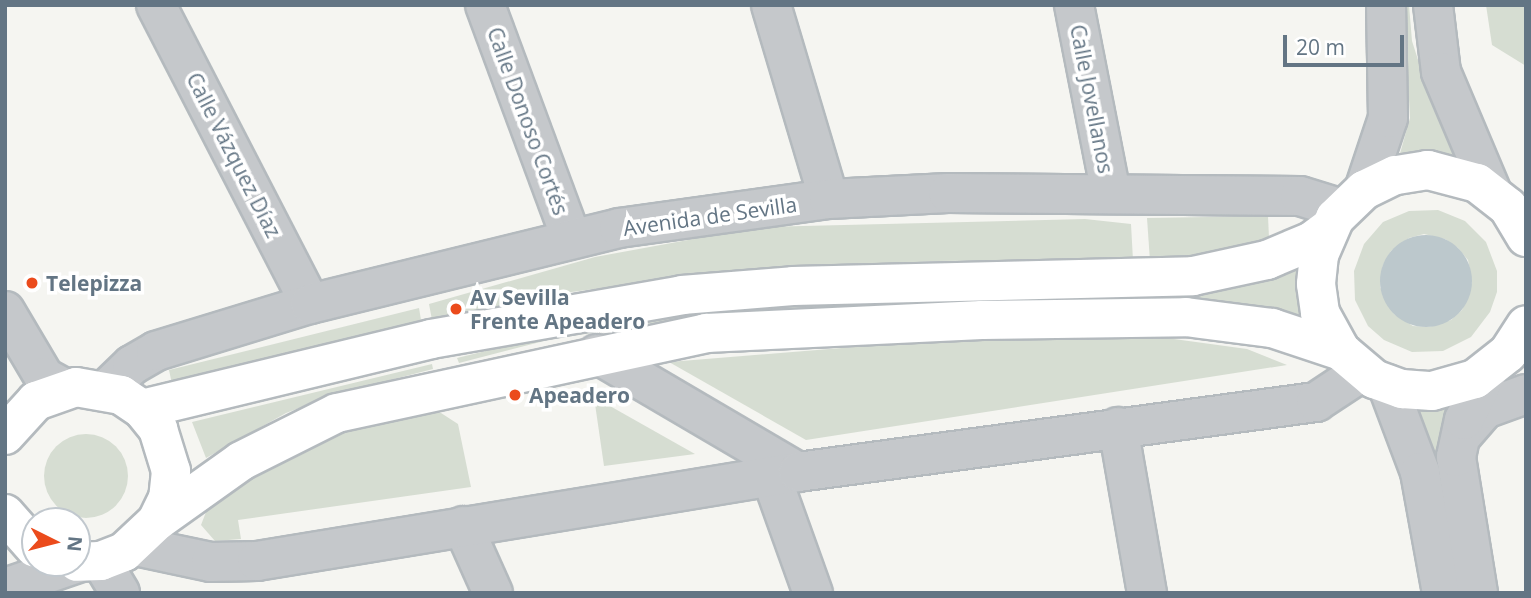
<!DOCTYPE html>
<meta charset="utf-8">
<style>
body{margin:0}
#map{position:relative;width:1531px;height:598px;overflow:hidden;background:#f5f5f1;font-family:"Open Sans",sans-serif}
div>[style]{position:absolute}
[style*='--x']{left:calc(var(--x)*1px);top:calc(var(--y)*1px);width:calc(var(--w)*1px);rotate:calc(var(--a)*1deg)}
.green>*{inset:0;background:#d6ddd2}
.round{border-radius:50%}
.water>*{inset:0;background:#bcc8cc}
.roads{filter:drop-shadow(2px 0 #b4babe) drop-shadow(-2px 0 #b4babe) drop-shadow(0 2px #b4babe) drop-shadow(0 -2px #b4babe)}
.minor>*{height:38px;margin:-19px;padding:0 19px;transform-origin:19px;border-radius:19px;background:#c5c8cb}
.tertiary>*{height:38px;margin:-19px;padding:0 19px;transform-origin:19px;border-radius:19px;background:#c5c8cb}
.secondary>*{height:38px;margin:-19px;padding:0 19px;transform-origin:19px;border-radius:19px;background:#fff}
.dots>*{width:19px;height:19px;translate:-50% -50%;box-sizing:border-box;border:4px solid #fff;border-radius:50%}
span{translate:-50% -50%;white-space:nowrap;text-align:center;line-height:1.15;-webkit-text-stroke:7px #fff;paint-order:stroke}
.street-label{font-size:21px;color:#637584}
.poi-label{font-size:21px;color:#637584;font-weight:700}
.left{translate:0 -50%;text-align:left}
.frame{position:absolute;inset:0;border:7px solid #637584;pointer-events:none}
.north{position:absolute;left:21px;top:507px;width:70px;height:70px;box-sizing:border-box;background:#fff;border:2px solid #c1c8ce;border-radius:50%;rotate:96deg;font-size:19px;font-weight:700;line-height:28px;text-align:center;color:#637584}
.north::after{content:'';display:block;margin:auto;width:24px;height:32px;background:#eb4b1c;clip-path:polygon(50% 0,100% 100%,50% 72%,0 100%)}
.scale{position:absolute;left:1283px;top:35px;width:121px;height:32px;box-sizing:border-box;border:4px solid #637584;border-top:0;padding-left:9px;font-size:21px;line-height:24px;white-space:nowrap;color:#637584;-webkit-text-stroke:5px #fff;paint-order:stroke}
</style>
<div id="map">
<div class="green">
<div style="clip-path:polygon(1404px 5px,1409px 5px,1412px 41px,1434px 110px,1463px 160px,1399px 157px,1410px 118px)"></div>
<div style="clip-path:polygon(1486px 5px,1526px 5px,1526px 66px,1492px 45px)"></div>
<div style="clip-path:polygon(evenodd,1438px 210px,1465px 221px,1486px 242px,1497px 271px,1497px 292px,1490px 312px,1471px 337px,1443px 351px,1412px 352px,1384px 340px,1368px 326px,1355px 300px,1354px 271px,1364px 244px,1383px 222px,1409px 211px,1438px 210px,1424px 234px,1445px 239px,1458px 248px,1468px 260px,1472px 282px,1462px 310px,1451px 320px,1429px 327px,1413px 326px,1394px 314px,1380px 287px,1383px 265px,1391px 251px,1409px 238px,1424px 234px)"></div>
<div style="clip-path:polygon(1268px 216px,1269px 238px,1245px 251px,1150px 261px,1147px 218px)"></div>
<div style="clip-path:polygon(1085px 219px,1131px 224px,1133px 260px,934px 261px,678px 278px,564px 293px,432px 320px,429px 304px,595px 257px,759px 227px)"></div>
<div style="clip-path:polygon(1298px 266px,1296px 292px,1302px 317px,1155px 304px,1155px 296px)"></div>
<div style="clip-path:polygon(1122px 299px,679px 319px,548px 340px,459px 363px,457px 358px,547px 336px,679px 314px,859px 301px)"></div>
<div style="clip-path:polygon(419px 308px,421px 320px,172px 384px,169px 370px)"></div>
<div style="clip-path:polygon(1152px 336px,1247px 349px,1287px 365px,806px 440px,669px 362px,976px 337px)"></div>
<div style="clip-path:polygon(432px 364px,433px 369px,336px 394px,286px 413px,206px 458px,192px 422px)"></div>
<div style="clip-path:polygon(594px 397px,695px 454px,604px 466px)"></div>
<div style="clip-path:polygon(1453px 408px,1442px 460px,1434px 462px,1427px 437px,1413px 409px)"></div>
<div style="clip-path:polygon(425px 411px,441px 413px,458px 424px,471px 487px,238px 520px,241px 539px,215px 541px,201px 525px,206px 512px,243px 483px,302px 450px,340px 430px)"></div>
<div class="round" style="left:44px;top:434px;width:84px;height:84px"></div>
</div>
<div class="water">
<div class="round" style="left:1380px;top:235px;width:92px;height:92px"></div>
</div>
<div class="roads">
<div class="minor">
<div style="--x:156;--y:5;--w:336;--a:62.7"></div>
<div style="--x:485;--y:5;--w:248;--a:69.7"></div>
<div style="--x:771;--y:5;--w:202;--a:73.4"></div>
<div style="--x:1074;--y:5;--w:192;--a:78.9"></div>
<div style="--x:5;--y:311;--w:77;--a:59.4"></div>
<div style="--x:44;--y:377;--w:25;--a:29"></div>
<div style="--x:597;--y:354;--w:233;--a:30.4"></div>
<div style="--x:1387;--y:384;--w:94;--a:69.4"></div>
<div style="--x:1420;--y:472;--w:123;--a:79.7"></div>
<div style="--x:106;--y:390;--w:36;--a:-44"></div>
<div style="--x:132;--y:365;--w:28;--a:-30"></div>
<div style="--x:156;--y:351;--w:161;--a:-17"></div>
<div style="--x:310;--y:304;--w:318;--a:-13.8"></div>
<div style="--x:619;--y:228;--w:212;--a:-7.9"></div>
<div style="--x:829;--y:199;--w:119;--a:-2.9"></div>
<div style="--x:948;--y:193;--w:352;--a:0.5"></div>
<div style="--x:1300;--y:196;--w:44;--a:17.2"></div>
<div style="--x:1118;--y:427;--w:169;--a:80.1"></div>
<div style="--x:1464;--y:433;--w:32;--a:-49"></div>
<div style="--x:1485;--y:409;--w:44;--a:-20.1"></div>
<div style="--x:771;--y:476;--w:124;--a:70.3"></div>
<div style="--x:463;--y:526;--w:73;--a:65.9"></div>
<div style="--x:135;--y:546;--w:78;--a:11.9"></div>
<div style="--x:211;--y:562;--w:46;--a:-1.2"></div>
<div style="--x:257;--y:561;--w:548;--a:-9.34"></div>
<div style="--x:798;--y:472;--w:523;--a:-7.7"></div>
<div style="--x:1316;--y:402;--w:56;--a:-33.4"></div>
<div style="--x:101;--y:561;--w:37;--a:59"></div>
<div style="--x:5;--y:588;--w:80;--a:-18.9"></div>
<div style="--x:1478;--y:593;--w:138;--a:-99.2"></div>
<div style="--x:1456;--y:457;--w:38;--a:-78"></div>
<div style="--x:1464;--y:420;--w:55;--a:-63.9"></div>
</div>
<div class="tertiary">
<div style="--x:1433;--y:5;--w:67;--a:83.2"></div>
<div style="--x:1441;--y:72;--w:131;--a:67.1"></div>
<div style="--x:1364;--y:190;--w:76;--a:-71.6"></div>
<div style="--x:1388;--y:118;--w:113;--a:-91"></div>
</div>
<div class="secondary">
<div style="--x:1526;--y:237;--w:35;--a:-121"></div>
<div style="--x:1508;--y:207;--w:39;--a:-142"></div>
<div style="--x:1477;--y:183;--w:51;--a:-165.1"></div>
<div style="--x:1428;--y:170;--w:33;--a:171"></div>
<div style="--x:1395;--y:175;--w:34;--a:154"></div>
<div style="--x:1364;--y:190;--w:40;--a:136"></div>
<div style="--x:1335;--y:218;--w:40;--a:113.4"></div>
<div style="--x:1319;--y:255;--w:29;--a:96"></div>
<div style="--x:1316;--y:284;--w:29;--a:82"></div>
<div style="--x:1320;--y:313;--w:43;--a:61.1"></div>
<div style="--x:1341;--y:351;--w:43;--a:40.3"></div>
<div style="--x:1374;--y:379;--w:30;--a:20"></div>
<div style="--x:1402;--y:389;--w:30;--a:4"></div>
<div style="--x:1432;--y:391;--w:45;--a:-15.6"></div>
<div style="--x:1475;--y:379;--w:42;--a:-38.2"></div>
<div style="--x:1508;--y:353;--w:33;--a:-57"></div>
<div style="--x:142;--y:409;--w:297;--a:-13.6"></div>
<div style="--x:431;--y:339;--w:255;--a:-9.9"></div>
<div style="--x:682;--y:295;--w:111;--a:-4.6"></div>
<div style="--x:793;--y:286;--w:400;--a:-1.4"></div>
<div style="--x:1193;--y:276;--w:76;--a:-12.2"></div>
<div style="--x:1267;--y:260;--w:49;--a:-22.9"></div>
<div style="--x:1312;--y:241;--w:21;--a:-37"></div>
<div style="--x:5;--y:435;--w:46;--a:-47.6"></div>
<div style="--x:36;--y:401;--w:42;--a:-19.3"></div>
<div style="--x:76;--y:387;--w:46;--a:10.1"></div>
<div style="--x:121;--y:395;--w:25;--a:34"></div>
<div style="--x:142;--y:409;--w:26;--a:51"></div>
<div style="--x:158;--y:429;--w:44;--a:72.8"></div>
<div style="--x:171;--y:471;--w:27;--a:96"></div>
<div style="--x:168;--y:498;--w:25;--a:116"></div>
<div style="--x:157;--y:521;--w:45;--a:136.8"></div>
<div style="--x:124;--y:552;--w:25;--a:159"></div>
<div style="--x:101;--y:561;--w:24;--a:178"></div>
<div style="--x:5;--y:514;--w:45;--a:48.6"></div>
<div style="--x:157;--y:521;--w:103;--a:-35.5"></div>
<div style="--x:241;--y:461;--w:107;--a:-26.6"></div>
<div style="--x:337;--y:413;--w:378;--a:-12.2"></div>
<div style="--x:706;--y:333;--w:276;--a:-2.7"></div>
<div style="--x:982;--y:320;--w:204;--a:-0.8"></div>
<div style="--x:1186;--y:317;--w:87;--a:7.3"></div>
<div style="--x:1272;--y:328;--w:73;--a:18.4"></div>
</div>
</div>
<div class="dots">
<div style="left:32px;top:283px;background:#eb4b1c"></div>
<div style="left:456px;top:309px;background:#eb4b1c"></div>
<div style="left:515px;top:395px;background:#eb4b1c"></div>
</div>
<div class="street-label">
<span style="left:1092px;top:99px;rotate:79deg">Calle Jovellanos</span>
<span style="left:528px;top:121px;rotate:70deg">Calle Donoso Cortés</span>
<span style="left:234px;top:155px;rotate:63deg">Calle Vázquez Díaz</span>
<span style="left:710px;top:216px;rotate:-8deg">Avenida de Sevilla</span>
</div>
<div class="poi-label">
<span class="left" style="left:46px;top:283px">Telepizza</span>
<span class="left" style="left:470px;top:309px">Av Sevilla<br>Frente Apeadero</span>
<span class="left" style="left:529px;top:395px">Apeadero</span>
</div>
<div class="frame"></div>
<div class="north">N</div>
<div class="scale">20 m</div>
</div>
